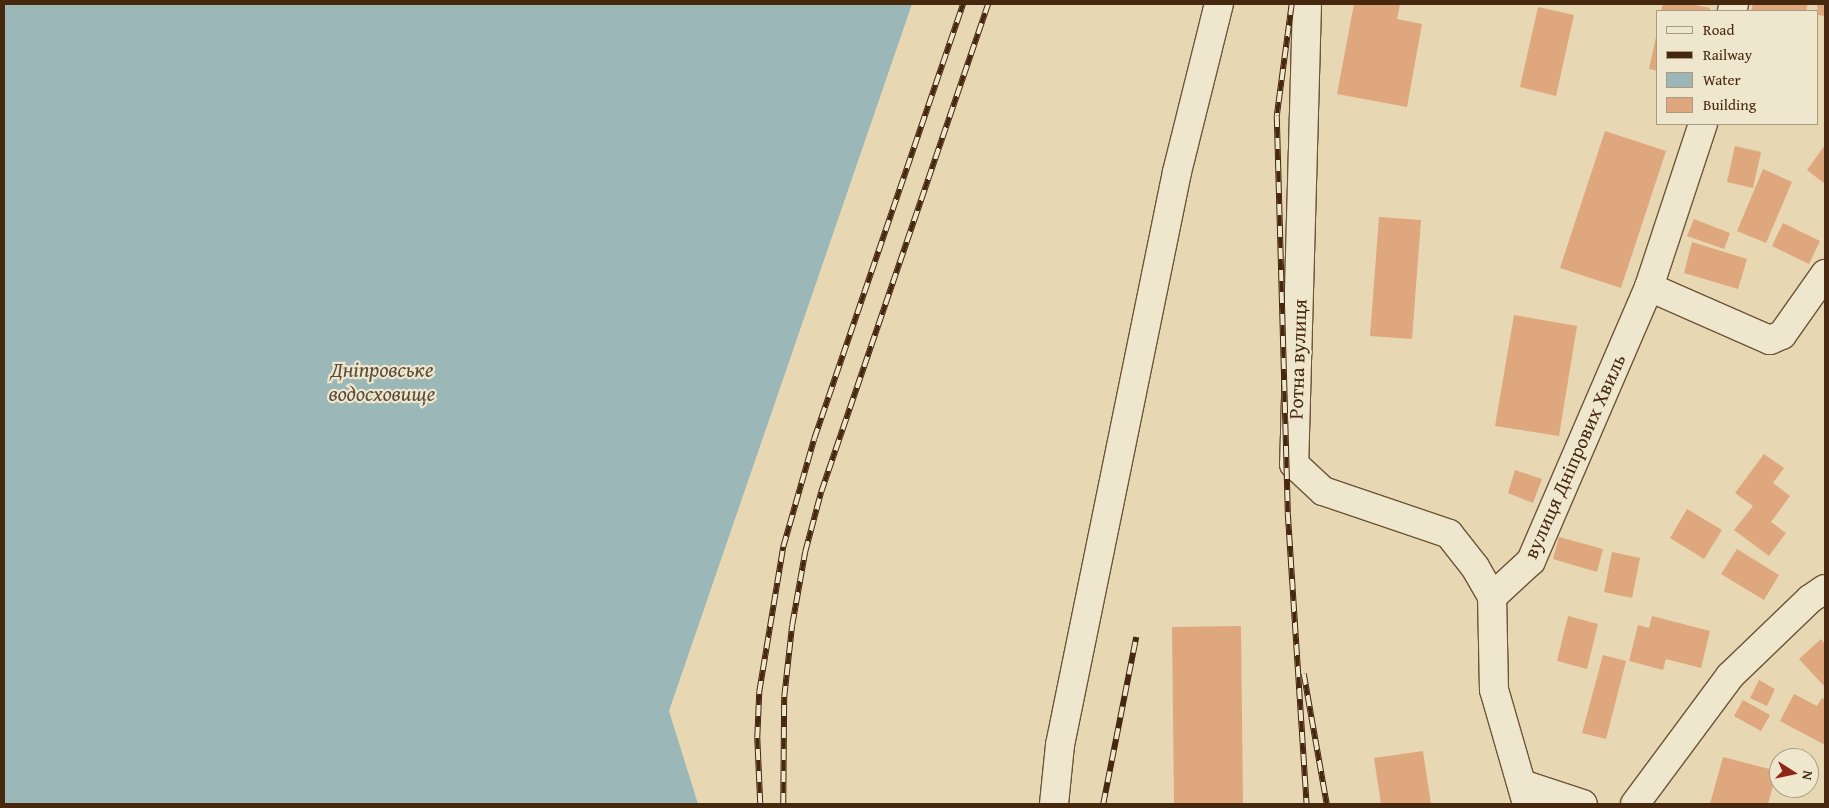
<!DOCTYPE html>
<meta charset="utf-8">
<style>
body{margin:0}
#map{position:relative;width:1829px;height:808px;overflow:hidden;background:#e7d8b3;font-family:"Gentium Book Plus",serif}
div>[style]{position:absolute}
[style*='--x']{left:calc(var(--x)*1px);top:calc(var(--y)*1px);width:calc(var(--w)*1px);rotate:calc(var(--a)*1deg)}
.water>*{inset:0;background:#9bb7b8}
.building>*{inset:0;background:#dea77d}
.roads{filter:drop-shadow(1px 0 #6e5438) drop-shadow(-1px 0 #6e5438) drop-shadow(0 1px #6e5438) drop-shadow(0 -1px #6e5438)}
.minor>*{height:28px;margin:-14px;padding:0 14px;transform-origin:14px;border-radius:14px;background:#efe6ce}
.rail>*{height:5.5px;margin-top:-2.75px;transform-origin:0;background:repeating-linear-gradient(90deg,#efe6ce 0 11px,#46280f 0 22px);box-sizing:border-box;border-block:1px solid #46280f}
span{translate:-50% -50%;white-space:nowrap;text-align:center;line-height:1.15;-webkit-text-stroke:4.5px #efe6ce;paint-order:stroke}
.street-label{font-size:20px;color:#46280f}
.water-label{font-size:21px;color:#5b4c39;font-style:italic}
.frame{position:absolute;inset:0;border:5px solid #46280f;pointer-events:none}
.legend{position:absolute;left:1656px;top:10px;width:162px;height:115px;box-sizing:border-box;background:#efe6ce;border:1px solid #ab9a82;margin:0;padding:6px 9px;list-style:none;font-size:15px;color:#46280f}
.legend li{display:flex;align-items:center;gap:10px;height:25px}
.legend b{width:25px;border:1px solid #ab9a82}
.north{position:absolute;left:1769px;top:748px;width:50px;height:50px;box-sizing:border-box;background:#efe6ce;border:1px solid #ab9a82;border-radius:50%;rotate:100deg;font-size:14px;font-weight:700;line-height:20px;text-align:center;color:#46280f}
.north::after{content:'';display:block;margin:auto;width:18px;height:22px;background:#8f2418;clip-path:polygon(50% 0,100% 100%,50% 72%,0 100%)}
</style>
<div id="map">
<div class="water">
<div style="clip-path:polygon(4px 4px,912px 4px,669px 711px,698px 804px,4px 804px)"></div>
</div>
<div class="building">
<div style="clip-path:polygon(1354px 4px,1400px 4px,1397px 19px,1422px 24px,1407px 107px,1337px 94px)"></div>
<div style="clip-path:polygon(1663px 4px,1690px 4px,1710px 8px,1710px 11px,1661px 11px)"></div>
<div style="clip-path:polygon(1753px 4px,1808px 4px,1806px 11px,1751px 11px)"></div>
<div style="clip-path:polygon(1817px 4px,1825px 4px,1825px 16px,1818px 15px)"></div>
<div style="clip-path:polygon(1538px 7px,1574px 15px,1556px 96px,1520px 87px)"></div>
<div style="clip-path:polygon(1657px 32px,1658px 33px,1658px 71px,1649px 69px)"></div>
<div style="clip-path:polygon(1605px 131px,1666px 151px,1621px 288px,1560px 268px)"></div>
<div style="clip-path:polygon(1825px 145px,1825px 184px,1807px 170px)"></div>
<div style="clip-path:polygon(1735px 146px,1761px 152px,1753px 188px,1727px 182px)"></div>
<div style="clip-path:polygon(1763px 169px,1792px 182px,1766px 243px,1737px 231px)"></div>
<div style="clip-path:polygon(1379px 217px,1421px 220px,1412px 339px,1370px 336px)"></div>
<div style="clip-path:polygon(1694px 219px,1730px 233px,1724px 249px,1687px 236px)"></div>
<div style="clip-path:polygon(1783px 223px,1820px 241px,1809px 264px,1772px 246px)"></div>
<div style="clip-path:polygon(1692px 242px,1747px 259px,1738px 289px,1684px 273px)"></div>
<div style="clip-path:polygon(1514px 315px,1577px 326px,1559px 436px,1495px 426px)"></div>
<div style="clip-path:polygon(1764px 454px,1784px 468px,1773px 483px,1790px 496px,1771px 522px,1786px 533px,1769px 556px,1734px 530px,1753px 506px,1735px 493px)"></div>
<div style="clip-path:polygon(1515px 470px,1542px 479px,1533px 503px,1508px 493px)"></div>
<div style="clip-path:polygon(1687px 509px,1722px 530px,1704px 559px,1670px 538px)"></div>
<div style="clip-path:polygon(1559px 537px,1603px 549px,1597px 572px,1553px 559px)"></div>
<div style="clip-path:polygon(1737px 549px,1779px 575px,1764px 600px,1721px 574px)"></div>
<div style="clip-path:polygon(1612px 552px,1640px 558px,1632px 598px,1604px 592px)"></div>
<div style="clip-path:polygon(1568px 616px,1598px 624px,1587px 669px,1557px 661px)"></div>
<div style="clip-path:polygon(1652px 616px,1710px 631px,1701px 668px,1666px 659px,1663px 670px,1629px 661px,1638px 625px,1649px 628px)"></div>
<div style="clip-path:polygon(1241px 626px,1243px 804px,1174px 804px,1172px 627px)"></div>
<div style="clip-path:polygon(1821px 639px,1825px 644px,1825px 687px,1799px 659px)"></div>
<div style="clip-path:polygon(1603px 655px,1626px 661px,1606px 739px,1582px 733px)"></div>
<div style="clip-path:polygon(1759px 680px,1775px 689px,1767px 706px,1750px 698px)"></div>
<div style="clip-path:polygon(1794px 694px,1817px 706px,1822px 698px,1825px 700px,1825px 745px,1780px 721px)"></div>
<div style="clip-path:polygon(1743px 700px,1770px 715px,1761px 731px,1734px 716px)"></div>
<div style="clip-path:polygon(1423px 751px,1431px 804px,1381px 804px,1374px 758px)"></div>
<div style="clip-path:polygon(1723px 757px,1777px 771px,1768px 804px,1710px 804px)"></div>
</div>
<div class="roads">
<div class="minor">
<div style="--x:1307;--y:4;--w:460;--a:91.6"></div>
<div style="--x:1294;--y:464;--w:40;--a:43"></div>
<div style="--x:1323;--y:491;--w:133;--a:18.8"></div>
<div style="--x:1449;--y:534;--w:42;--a:51.8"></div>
<div style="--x:1475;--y:567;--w:34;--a:60"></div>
<div style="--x:1732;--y:11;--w:7;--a:-74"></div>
<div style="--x:1649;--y:287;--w:132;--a:23.7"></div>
<div style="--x:1770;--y:340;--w:13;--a:-23"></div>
<div style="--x:1782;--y:335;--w:75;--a:-54.8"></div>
<div style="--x:1522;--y:784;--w:64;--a:18.2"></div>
<div style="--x:1054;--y:804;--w:59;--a:-84.2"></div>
<div style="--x:1060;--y:745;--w:585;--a:-78.46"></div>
<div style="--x:1177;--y:172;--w:173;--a:-76"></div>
<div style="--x:1527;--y:804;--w:119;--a:-106.1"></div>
<div style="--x:1494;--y:690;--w:93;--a:-91.2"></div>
<div style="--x:1492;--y:597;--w:53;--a:-42.7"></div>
<div style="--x:1531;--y:561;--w:298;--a:-66.7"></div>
<div style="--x:1649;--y:287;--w:172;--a:-71.7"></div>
<div style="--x:1635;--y:804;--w:159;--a:-53.4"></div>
<div style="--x:1730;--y:676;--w:111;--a:-43.9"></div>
<div style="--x:1810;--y:599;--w:18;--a:-34"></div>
</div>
</div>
<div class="rail">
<div style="--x:1292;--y:4;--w:113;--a:97.6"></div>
<div style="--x:1277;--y:116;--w:397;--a:88.4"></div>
<div style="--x:1288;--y:513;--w:292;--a:86.3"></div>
<div style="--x:1304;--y:674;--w:132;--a:80"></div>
<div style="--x:760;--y:804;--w:66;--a:-92.6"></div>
<div style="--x:757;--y:738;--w:46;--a:-87.5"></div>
<div style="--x:759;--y:692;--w:147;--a:-80.6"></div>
<div style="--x:783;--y:547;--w:112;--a:-74"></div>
<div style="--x:814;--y:439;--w:460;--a:-71.1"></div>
<div style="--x:783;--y:804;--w:107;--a:-89.5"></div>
<div style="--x:784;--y:697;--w:72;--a:-83.7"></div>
<div style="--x:792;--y:625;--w:74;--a:-79.9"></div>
<div style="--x:805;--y:552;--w:62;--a:-75.1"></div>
<div style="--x:821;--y:492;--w:516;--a:-71.11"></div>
<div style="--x:1103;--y:804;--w:170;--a:-78.8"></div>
</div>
<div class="street-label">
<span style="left:1297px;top:359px;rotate:-88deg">Ротна вулиця</span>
<span style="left:1574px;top:456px;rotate:-66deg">вулиця Дніпрових Хвиль</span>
</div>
<div class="water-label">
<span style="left:382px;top:382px">Дніпровське<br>водосховище</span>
</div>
<div class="frame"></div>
<ul class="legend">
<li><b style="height:6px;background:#efe6ce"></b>Road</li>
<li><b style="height:6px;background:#46280f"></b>Railway</li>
<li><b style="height:14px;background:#9bb7b8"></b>Water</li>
<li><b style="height:14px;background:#dea77d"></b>Building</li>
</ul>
<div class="north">N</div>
</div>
